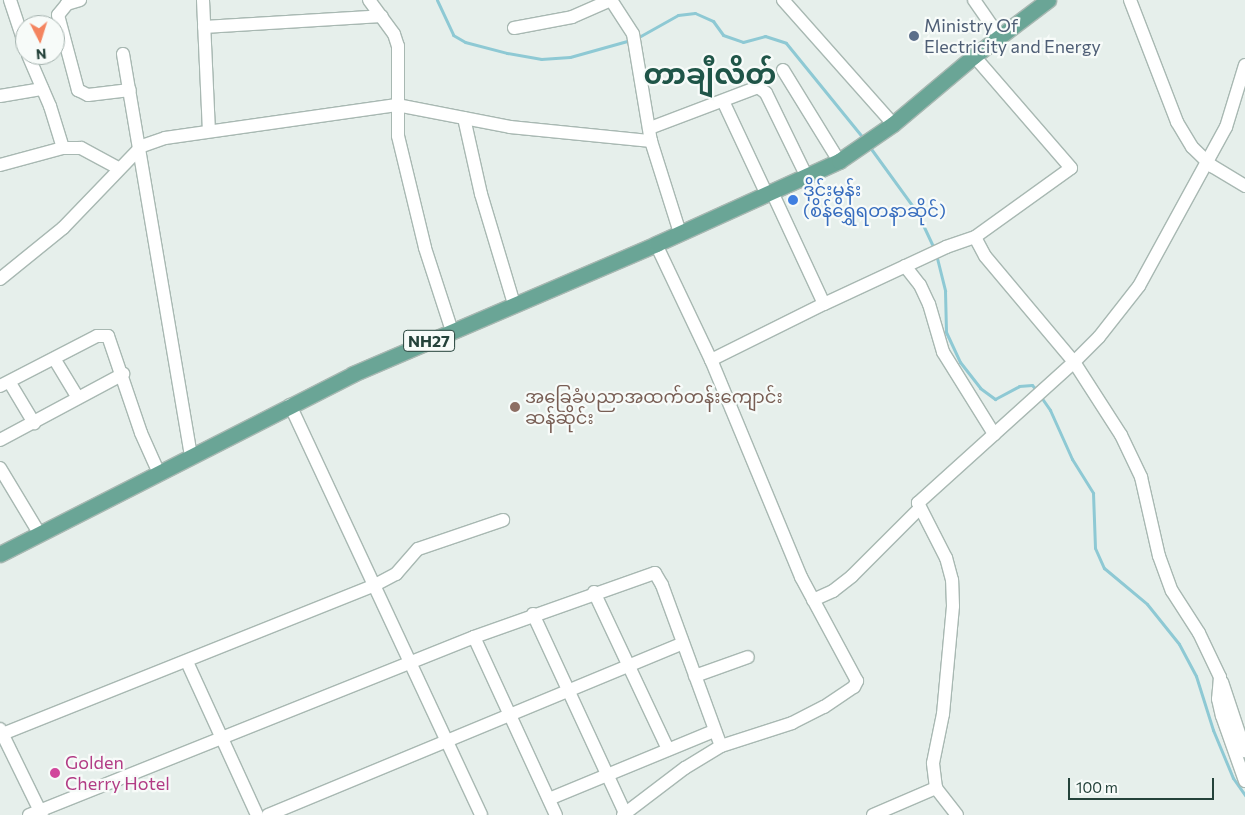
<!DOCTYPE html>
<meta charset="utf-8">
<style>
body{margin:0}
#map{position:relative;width:1245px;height:815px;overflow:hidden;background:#e6efeb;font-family:Commissioner,"Noto Sans Myanmar",sans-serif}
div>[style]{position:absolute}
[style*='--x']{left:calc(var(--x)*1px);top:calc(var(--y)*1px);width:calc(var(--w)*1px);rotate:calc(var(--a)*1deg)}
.stream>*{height:3px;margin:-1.5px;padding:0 1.5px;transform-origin:1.5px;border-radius:1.5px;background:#8ec9d4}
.roads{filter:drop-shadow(1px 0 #a8b8b2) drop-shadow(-1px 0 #a8b8b2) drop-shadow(0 1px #a8b8b2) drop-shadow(0 -1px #a8b8b2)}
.minor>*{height:12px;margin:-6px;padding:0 6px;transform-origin:6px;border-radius:6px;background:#fff}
.major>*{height:15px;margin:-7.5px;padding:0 7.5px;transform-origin:7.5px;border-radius:7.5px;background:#6aa596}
.dots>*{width:14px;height:14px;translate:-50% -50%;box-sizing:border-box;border:2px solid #f7fbf9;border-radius:50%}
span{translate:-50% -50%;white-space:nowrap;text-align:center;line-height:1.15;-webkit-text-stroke:4.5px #f7fbf9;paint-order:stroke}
.shield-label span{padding:1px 4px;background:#f7fbf9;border:1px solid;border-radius:4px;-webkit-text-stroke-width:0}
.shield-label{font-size:16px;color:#24423a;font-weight:700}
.service-label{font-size:18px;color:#4e5e75}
.left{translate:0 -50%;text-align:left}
.shop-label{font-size:18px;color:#366cbe}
.education-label{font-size:18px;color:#785e54}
.hotel-label{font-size:18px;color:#b23c85}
.town-label{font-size:28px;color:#1f5548;font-weight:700}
.north{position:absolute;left:15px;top:15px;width:50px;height:50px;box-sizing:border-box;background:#f7fbf9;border:1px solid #a3b1ad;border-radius:50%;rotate:175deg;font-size:14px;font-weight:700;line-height:20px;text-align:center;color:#24423a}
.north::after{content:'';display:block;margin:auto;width:18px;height:22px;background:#f4845f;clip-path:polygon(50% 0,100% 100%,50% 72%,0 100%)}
.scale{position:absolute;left:1068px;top:778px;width:146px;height:22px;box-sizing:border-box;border:2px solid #24423a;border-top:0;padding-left:6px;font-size:15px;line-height:18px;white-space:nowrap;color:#24423a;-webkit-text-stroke:4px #f7fbf9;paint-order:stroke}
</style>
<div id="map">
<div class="stream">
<div style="--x:437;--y:0;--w:38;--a:65"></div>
<div style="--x:453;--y:35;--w:14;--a:30"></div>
<div style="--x:465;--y:42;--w:43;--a:14.7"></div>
<div style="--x:507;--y:53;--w:35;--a:10"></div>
<div style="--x:541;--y:59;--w:29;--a:-4"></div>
<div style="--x:570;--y:57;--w:63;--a:-15.6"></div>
<div style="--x:637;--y:38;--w:47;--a:-29.3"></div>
<div style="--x:678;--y:15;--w:17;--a:-7"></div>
<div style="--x:695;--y:13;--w:20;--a:24"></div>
<div style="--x:713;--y:21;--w:17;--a:54"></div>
<div style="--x:723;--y:35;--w:21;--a:19"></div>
<div style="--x:743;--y:42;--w:23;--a:-15"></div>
<div style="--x:765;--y:36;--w:22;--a:18"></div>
<div style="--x:786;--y:43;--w:124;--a:50.9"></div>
<div style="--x:869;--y:146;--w:82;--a:54"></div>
<div style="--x:917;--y:212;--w:40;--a:65"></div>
<div style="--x:936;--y:254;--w:38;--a:76"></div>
<div style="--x:945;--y:291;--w:41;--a:88.6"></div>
<div style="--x:946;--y:332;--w:33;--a:65"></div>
<div style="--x:960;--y:362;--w:33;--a:52"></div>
<div style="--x:980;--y:388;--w:19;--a:36"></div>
<div style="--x:995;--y:399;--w:27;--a:-28"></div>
<div style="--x:1019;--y:386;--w:13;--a:-4"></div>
<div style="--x:1032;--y:385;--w:9;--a:49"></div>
<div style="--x:1041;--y:397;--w:16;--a:55"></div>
<div style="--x:1050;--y:410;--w:54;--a:65.8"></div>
<div style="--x:1072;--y:459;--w:40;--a:58"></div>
<div style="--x:1093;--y:493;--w:55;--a:87.9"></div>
<div style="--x:1095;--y:548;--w:22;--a:66"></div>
<div style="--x:1104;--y:568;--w:56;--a:39.9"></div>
<div style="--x:1147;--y:604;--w:51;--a:51.3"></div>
<div style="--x:1179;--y:644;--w:36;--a:62"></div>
<div style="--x:1196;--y:676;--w:57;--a:72.5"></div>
<div style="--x:1213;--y:730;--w:52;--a:67.4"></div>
<div style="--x:1233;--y:778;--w:21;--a:55"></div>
</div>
<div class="roads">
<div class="minor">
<div style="--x:10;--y:0;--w:47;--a:71.6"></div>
<div style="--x:80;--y:0;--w:14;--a:163"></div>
<div style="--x:67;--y:4;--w:14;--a:129"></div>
<div style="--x:58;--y:15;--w:78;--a:75.1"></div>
<div style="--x:78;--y:90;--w:11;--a:27"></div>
<div style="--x:88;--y:95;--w:42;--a:-6.8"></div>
<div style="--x:203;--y:0;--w:131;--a:87.4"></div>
<div style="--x:369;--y:0;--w:42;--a:53.7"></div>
<div style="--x:394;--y:34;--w:13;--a:72"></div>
<div style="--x:398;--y:46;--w:90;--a:90"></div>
<div style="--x:398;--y:136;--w:115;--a:76.4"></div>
<div style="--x:425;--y:248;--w:87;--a:72"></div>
<div style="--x:611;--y:0;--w:40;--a:57.1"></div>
<div style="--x:633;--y:34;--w:109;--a:80.5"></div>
<div style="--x:651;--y:141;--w:96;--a:72.5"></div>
<div style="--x:783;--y:0;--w:166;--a:48.4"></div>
<div style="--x:974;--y:0;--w:44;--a:55.2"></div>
<div style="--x:1130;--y:0;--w:131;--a:68.9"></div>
<div style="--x:1177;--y:122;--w:29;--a:59"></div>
<div style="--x:1192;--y:147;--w:28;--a:44"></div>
<div style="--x:1212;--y:166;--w:39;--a:31"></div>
<div style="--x:204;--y:27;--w:178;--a:-3.5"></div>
<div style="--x:514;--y:28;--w:59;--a:-10.7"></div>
<div style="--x:572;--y:17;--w:43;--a:-23.6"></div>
<div style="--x:123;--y:54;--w:407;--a:80.4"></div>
<div style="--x:28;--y:55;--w:56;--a:66.7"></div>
<div style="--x:50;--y:106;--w:44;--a:72.8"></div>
<div style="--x:1245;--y:65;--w:65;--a:107"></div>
<div style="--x:1226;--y:127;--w:181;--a:118.7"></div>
<div style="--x:1139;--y:286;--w:65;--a:128.1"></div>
<div style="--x:1099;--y:337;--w:35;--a:135"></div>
<div style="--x:1074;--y:362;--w:87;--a:57.2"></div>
<div style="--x:1121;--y:435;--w:47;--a:64.5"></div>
<div style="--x:1141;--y:477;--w:81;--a:77.2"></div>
<div style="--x:1159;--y:556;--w:37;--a:70"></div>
<div style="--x:1172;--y:591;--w:50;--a:57.3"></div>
<div style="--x:1199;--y:633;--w:49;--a:64.5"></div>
<div style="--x:1220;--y:677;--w:22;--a:95"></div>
<div style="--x:1218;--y:699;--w:17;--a:77"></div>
<div style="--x:1222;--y:716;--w:69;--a:70.5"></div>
<div style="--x:783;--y:70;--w:107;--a:58.4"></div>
<div style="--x:0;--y:96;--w:43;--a:-9.5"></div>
<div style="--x:723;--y:101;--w:102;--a:64.9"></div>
<div style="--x:464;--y:118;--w:78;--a:77.4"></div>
<div style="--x:481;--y:194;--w:115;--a:73.3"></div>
<div style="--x:650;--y:128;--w:116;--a:-20.8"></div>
<div style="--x:758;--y:87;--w:10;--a:37"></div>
<div style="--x:766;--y:93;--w:91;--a:64"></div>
<div style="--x:0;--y:165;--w:65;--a:-15.1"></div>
<div style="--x:63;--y:148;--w:18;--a:0"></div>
<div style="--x:81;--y:148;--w:42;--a:28.4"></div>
<div style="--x:772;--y:192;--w:123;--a:65.1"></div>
<div style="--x:905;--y:266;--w:24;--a:52"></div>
<div style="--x:920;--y:285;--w:21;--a:65"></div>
<div style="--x:929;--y:304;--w:50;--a:73.7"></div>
<div style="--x:943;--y:352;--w:97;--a:58.1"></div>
<div style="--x:0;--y:279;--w:81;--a:-39"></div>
<div style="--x:63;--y:228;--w:114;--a:-46.1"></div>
<div style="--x:142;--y:146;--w:24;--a:-19"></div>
<div style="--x:165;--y:138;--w:234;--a:-8.1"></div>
<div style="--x:397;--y:105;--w:115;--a:11"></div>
<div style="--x:510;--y:127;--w:142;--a:5.7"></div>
<div style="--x:55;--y:360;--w:44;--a:58.8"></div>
<div style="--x:711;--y:360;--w:126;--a:-26.4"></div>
<div style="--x:824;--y:304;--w:135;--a:-25"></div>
<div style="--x:946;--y:247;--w:31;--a:-19"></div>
<div style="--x:975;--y:237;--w:118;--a:-35.7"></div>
<div style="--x:1071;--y:168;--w:148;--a:-130.9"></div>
<div style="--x:10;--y:383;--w:47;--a:59"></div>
<div style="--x:0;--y:386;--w:109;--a:-27.3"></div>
<div style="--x:97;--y:336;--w:11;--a:0"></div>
<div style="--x:108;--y:336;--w:102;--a:71.2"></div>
<div style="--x:141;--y:433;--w:42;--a:65.9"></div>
<div style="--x:290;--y:405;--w:452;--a:65"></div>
<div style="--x:0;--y:440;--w:140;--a:-28.2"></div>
<div style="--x:0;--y:468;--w:76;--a:59"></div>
<div style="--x:594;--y:592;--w:174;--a:64.8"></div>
<div style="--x:813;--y:600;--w:22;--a:-24"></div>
<div style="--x:833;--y:591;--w:24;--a:-38"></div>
<div style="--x:852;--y:576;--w:96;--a:-45"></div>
<div style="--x:533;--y:614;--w:219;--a:65.2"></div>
<div style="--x:474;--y:637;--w:196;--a:65.3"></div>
<div style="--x:187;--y:662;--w:168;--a:65.4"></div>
<div style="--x:695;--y:676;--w:56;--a:-19.7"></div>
<div style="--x:1222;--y:682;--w:73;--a:71.6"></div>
<div style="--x:0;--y:729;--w:96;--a:64"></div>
<div style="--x:0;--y:735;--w:404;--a:-21.8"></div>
<div style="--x:375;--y:585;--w:24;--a:-28"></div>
<div style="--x:396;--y:574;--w:33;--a:-49"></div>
<div style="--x:418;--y:549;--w:90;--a:-18.8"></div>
<div style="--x:549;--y:799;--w:178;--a:-22.4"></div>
<div style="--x:29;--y:815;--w:479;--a:-21.8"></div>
<div style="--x:474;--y:637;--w:192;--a:-19.5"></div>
<div style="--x:655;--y:573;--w:14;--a:60"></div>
<div style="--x:662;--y:585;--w:171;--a:69.9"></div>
<div style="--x:268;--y:815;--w:449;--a:-22.5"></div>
<div style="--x:623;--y:815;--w:78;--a:-37.2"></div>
<div style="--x:685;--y:768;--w:42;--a:-31.4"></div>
<div style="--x:721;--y:746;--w:75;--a:-17.9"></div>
<div style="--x:792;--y:723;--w:36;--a:-27"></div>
<div style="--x:824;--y:707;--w:36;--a:-34"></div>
<div style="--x:854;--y:687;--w:7;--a:-63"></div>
<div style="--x:857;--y:681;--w:118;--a:-118.3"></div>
<div style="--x:801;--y:577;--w:235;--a:-112.5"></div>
<div style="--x:711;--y:360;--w:128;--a:-115.4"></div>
<div style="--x:873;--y:815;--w:69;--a:-23.2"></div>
<div style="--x:957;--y:815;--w:34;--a:-128"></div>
<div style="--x:936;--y:788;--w:25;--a:-97"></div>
<div style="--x:933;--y:763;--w:50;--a:-78.5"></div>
<div style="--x:943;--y:714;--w:108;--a:-84.7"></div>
<div style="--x:953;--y:606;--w:26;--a:-92"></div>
<div style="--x:952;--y:580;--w:23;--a:-105"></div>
<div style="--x:946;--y:558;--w:62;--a:-117"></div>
<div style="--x:918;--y:503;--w:210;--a:-42.1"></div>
<div style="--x:1074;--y:362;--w:138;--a:-130"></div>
<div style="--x:985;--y:256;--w:21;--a:-118"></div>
</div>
<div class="major">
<div style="--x:0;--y:554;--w:396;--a:-27"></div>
<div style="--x:353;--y:374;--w:330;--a:-23.2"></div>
<div style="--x:656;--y:244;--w:201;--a:-24.4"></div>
<div style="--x:839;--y:161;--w:65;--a:-34.4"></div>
<div style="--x:893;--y:124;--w:106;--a:-40"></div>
<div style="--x:974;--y:56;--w:93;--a:-37.1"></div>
</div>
</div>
<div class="dots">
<div style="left:914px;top:36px;background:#5c6f8a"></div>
<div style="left:793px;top:200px;background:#3f7fe0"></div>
<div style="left:515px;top:407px;background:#8d6e63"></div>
<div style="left:55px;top:773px;background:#d1479c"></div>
</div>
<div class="shield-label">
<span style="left:429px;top:341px">NH27</span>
</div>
<div class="service-label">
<span class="left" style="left:924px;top:36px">Ministry Of<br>Electricity and Energy</span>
</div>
<div class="shop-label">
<span class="left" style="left:803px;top:200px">ဒိုင်းမွန်း<br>(စိန်ရွှေရတနာဆိုင်)</span>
</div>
<div class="education-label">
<span class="left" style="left:525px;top:407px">အခြေခံပညာအထက်တန်းကျောင်း<br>ဆန်ဆိုင်း</span>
</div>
<div class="hotel-label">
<span class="left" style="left:65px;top:773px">Golden<br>Cherry Hotel</span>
</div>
<div class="town-label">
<span style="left:710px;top:73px">တာချီလိတ်</span>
</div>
<div class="north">N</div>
<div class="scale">100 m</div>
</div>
